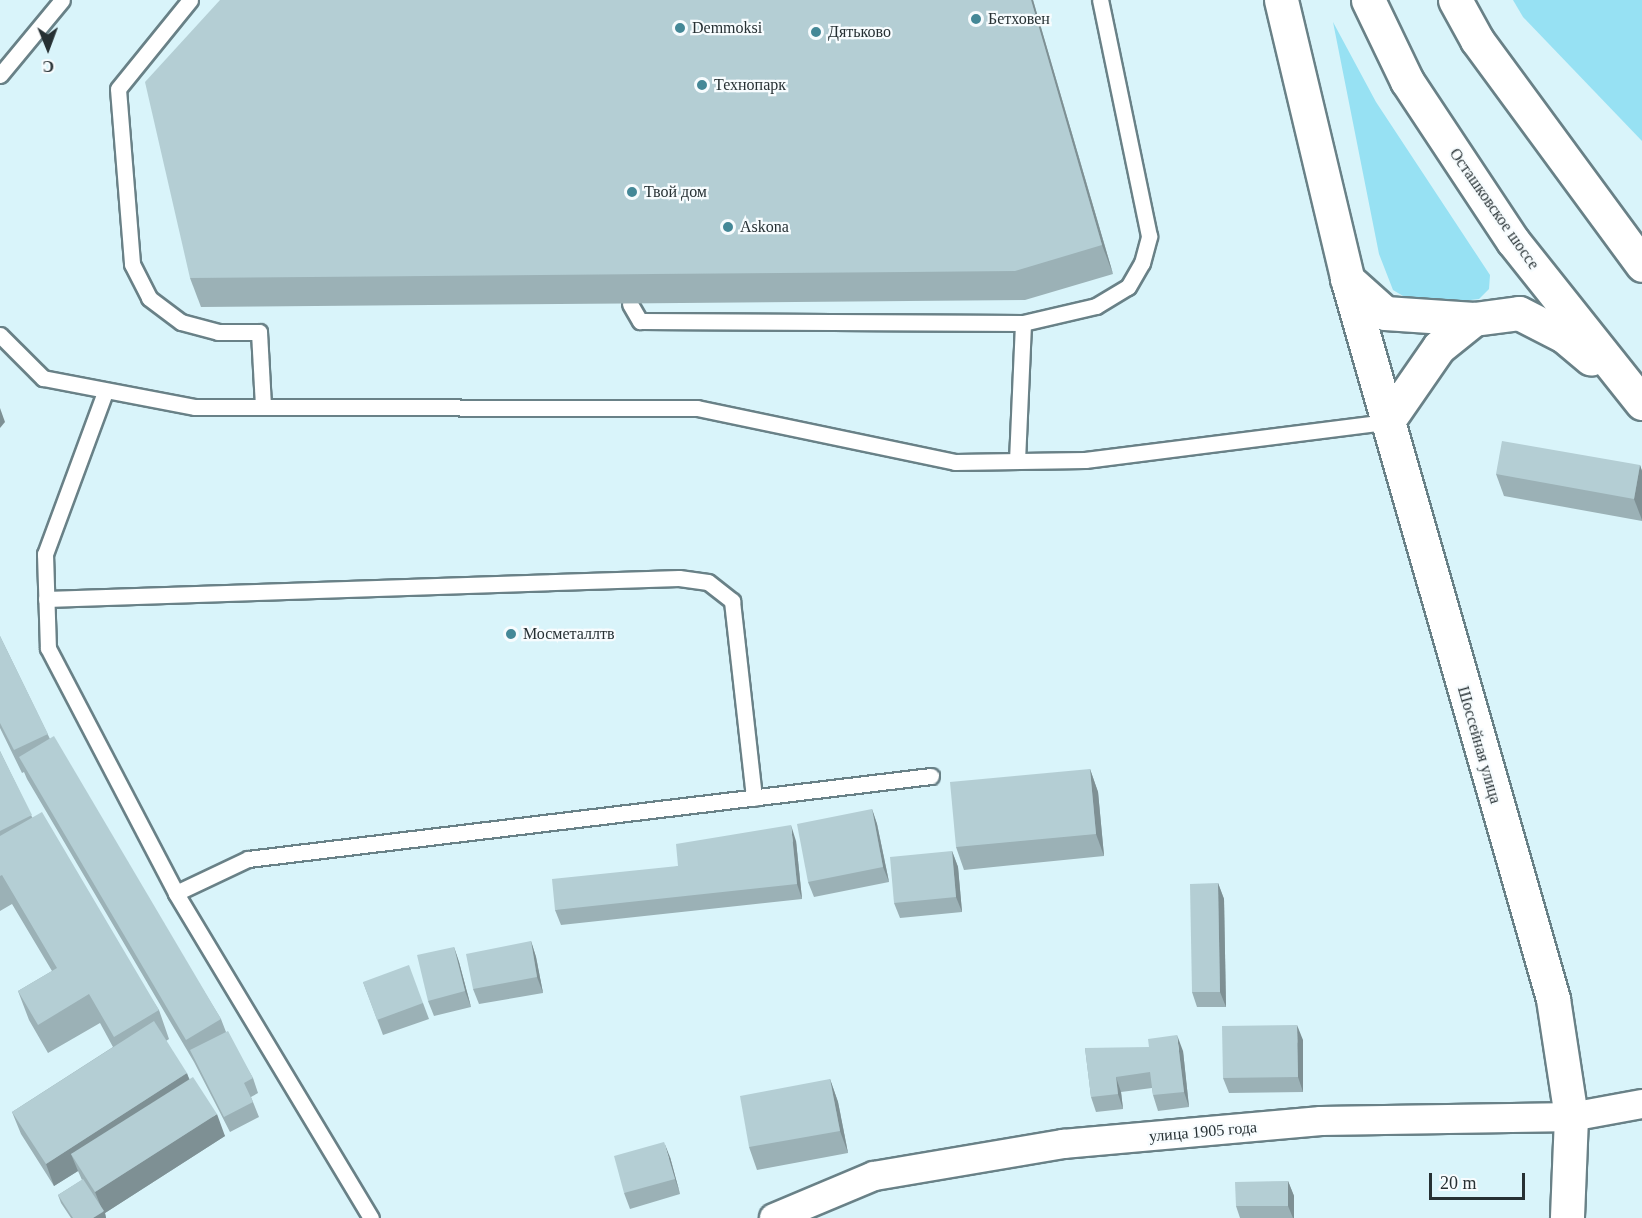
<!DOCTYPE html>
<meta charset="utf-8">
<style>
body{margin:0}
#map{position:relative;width:1642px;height:1218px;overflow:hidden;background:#d9f4fa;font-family:"Times New Roman",serif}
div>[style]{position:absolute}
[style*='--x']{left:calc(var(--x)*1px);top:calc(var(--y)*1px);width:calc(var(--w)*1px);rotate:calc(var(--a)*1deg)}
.green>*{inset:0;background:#97e1f3}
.roads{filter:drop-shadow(2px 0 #698187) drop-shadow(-2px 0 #698187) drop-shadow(0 2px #698187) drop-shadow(0 -2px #698187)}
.lane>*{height:15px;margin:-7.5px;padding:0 7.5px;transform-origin:7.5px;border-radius:7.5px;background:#fff}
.street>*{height:28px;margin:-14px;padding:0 14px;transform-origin:14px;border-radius:14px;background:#fff}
.secondary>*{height:33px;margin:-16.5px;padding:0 16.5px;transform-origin:16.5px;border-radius:16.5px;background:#fff}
.wall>*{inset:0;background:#9bb1b6}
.shaded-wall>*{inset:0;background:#7e9094}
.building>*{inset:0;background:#b4ced4}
.dots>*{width:16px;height:16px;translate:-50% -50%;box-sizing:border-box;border:3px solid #f7fcfe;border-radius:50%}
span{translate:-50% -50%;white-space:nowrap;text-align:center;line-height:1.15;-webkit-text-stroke:4.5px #f7fcfe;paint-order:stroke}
.poi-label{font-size:16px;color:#263033}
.left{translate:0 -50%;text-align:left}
.street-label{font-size:16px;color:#263033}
.north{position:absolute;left:18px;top:18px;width:60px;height:60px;-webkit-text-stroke:4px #f7fcfe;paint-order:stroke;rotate:179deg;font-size:16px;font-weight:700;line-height:24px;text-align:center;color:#263033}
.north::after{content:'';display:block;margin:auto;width:21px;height:27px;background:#263033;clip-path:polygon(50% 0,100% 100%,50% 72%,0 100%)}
.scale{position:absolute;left:1429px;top:1173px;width:96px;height:27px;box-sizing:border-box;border:3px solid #263033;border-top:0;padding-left:8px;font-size:18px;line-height:21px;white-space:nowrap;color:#263033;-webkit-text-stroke:4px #f7fcfe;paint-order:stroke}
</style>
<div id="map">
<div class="green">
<div style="clip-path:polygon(1513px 0,1642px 0,1642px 141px,1523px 17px)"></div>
<div style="clip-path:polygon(1333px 22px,1376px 102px,1490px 275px,1489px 289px,1479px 299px,1420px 306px,1393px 290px,1379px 254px)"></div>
</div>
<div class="roads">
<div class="lane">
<div style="--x:190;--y:0;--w:114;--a:129"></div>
<div style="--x:118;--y:89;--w:176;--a:85.4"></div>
<div style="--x:132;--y:264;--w:38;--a:63"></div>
<div style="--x:149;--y:298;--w:40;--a:37"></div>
<div style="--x:181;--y:322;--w:38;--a:15"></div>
<div style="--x:218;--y:332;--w:41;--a:0"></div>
<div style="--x:259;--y:332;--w:74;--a:86.9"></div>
<div style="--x:0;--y:75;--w:97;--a:-50.4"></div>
<div style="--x:630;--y:304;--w:20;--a:60"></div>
<div style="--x:640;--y:321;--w:383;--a:0.3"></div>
<div style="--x:0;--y:335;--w:61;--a:45"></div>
<div style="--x:43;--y:378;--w:155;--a:10.8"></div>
<div style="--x:195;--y:407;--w:502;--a:0.11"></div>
<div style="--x:697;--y:408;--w:264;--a:11.8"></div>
<div style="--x:955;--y:462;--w:130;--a:-0.9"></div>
<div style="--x:1085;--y:460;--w:304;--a:-7.2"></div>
<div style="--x:105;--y:392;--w:173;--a:110.3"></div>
<div style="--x:45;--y:554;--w:94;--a:88.2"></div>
<div style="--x:48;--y:648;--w:276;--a:62.4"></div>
<div style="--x:1017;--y:461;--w:138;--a:-87.5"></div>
<div style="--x:1023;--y:323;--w:75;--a:-13.1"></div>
<div style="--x:1096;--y:306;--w:37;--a:-31"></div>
<div style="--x:1128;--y:287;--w:28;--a:-60"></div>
<div style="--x:1142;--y:263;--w:28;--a:-75"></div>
<div style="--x:1149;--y:236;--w:241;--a:-101.7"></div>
<div style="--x:46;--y:599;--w:633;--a:-1.9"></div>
<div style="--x:679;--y:578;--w:29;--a:8"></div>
<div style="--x:708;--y:582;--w:31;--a:38"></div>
<div style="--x:732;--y:601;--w:198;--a:83.6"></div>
<div style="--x:371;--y:1218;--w:379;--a:-121"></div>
<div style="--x:176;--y:893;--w:80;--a:-25.3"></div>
<div style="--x:248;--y:859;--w:688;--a:-6.93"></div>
</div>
<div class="street">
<div style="--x:774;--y:1218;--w:108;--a:-22.8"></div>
<div style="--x:874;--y:1176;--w:192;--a:-9.6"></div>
<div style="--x:1063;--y:1144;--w:259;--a:-5.1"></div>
<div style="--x:1321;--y:1121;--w:250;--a:-0.9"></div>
<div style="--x:1571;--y:1117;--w:72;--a:-10.4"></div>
</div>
<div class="secondary">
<div style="--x:1281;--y:0;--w:286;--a:76.6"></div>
<div style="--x:1347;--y:278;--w:750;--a:74.05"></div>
<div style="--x:1553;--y:999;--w:119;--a:81.3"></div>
<div style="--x:1571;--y:1117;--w:101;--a:92.3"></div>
<div style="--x:1368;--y:0;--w:90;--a:64.3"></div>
<div style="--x:1407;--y:81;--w:192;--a:56.5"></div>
<div style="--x:1513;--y:241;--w:207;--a:51.5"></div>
<div style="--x:1455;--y:0;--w:46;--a:61.2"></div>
<div style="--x:1477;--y:40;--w:279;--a:53.7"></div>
<div style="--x:1347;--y:279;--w:51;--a:41.8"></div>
<div style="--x:1385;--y:313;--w:89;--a:3.9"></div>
<div style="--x:1474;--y:319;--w:45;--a:-7.6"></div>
<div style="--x:1519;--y:313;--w:51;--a:27.1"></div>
<div style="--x:1564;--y:336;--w:35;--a:40"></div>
<div style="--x:1387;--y:422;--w:91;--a:-55.3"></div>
<div style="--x:1439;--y:347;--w:45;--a:-38.7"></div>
</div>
</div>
<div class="wall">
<div style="clip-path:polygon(1033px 0,1113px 274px,1025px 300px,201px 307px,190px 278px)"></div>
<div style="clip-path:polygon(1640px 465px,1642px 471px,1642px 521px,1504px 496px,1496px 474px)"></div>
<div style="clip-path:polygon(0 636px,50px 739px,221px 1019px,226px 1032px,253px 1078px,258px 1093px,251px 1097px,259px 1117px,230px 1132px,194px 1062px,27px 779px,24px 772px,22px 773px,0 728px)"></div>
<div style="clip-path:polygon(0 751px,32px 817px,159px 1010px,169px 1039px,166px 1041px,225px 1136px,105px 1213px,106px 1218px,71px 1218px,61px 1203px,58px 1195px,82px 1180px,78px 1171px,54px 1186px,21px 1134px,12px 1112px,113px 1047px,100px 1023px,48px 1053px,29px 1020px,18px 991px,52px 971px,12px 904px,0 911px)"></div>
<div style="clip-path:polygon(1090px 769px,1098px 792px,1104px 856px,964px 870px,956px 847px)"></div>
<div style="clip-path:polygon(872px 809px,877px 824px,889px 882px,814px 897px,808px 882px)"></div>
<div style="clip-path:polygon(796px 841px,802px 899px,561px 925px,555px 910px,678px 866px)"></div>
<div style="clip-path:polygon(952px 851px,958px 867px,962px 912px,900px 918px,894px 903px)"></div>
<div style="clip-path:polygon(1218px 883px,1224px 899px,1226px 1007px,1197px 1007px,1192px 992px)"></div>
<div style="clip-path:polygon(531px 941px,536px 957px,543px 993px,479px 1004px,473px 989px)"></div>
<div style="clip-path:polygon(454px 947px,459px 962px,471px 1007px,434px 1016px,428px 1001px)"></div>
<div style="clip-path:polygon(363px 982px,423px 1003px,429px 1019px,383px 1035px)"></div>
<div style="clip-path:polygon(1303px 1040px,1303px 1092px,1229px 1093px,1223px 1078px)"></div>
<div style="clip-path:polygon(1085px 1048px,1183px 1051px,1189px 1107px,1158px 1111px,1153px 1095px,1152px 1088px,1121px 1092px,1123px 1109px,1096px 1112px,1091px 1097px)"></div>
<div style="clip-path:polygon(830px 1079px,838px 1102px,848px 1153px,757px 1170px,749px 1147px)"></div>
<div style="clip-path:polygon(670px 1157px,680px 1194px,630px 1209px,624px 1193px)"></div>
<div style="clip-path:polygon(1288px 1181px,1294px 1196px,1294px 1218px,1240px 1218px,1236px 1206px)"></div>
</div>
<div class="shaded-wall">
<div style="clip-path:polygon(1031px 0,1033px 0,1113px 274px,1102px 245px)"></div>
<div style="clip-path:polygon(0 408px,5px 422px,0 428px)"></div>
<div style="clip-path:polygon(1640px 465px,1642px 471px,1642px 520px,1634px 499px)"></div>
<div style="clip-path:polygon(1090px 769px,1098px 792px,1104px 856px,1096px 834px)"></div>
<div style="clip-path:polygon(872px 809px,877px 824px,889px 882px,883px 867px)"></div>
<div style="clip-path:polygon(791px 825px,796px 841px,802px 899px,797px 884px)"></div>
<div style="clip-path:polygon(952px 851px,958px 867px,962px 912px,956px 897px)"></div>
<div style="clip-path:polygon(1218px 883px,1224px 899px,1226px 1007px,1220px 992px)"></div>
<div style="clip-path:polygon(531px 941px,536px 957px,543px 993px,537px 977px)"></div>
<div style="clip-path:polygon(454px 947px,459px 962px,471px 1007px,465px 991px)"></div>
<div style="clip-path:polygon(1297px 1025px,1303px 1040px,1303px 1092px,1298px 1077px)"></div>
<div style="clip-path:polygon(1177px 1035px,1183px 1051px,1189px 1107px,1184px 1092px)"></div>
<div style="clip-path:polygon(187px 1073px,195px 1096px,71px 1154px,78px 1171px,54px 1186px,46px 1164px)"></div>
<div style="clip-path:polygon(1116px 1077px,1121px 1092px,1123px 1109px,1118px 1094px)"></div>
<div style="clip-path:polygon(830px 1079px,838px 1102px,848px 1153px,840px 1131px)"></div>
<div style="clip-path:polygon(217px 1114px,225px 1136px,105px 1213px,106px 1218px,93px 1218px,103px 1212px,95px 1192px)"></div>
<div style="clip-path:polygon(664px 1142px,670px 1157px,680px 1194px,675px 1179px)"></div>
<div style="clip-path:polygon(1288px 1181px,1294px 1196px,1294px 1218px,1293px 1218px,1288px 1206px)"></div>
</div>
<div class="building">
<div style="clip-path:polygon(220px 0,1031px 0,1102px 245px,1015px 271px,190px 278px,145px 82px)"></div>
<div style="clip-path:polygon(1502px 441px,1640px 465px,1634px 499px,1496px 474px)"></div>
<div style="clip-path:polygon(0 636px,48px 734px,14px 750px,0 723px)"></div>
<div style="clip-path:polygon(54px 736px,221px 1019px,186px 1040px,19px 757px)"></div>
<div style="clip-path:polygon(0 751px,32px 815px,0 831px)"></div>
<div style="clip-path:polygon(1090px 769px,1096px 834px,956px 847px,950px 782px)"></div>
<div style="clip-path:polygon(872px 809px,883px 867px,808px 882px,797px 824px)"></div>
<div style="clip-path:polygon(42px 812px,159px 1010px,114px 1037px,89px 994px,38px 1025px,18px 991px,57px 968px,2px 875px,0 876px,0 836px)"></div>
<div style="clip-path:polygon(791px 825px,797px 884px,555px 910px,552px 879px,678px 866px,676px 844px)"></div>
<div style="clip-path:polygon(952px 851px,956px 897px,894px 903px,890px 857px)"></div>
<div style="clip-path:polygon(1218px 883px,1220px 992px,1192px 992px,1190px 884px)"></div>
<div style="clip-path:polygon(531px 941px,537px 977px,473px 989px,466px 954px)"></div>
<div style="clip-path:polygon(454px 947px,465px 991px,428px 1001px,417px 955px)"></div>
<div style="clip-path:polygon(409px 965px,423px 1003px,377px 1020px,363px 982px)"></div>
<div style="clip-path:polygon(154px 1021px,187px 1073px,46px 1164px,12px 1112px)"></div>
<div style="clip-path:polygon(1297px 1025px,1298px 1077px,1223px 1078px,1222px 1026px)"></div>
<div style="clip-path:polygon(228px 1031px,253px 1078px,244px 1083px,253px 1102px,224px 1117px,190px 1050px)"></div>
<div style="clip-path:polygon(1177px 1035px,1184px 1092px,1153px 1095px,1150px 1072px,1116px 1077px,1118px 1094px,1091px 1097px,1085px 1048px,1149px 1047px,1148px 1039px)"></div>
<div style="clip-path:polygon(193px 1077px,217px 1114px,95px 1192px,71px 1154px)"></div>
<div style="clip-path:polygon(830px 1079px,840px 1131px,749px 1147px,740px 1096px)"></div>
<div style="clip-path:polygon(664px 1142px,675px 1179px,624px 1193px,614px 1156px)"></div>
<div style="clip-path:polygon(83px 1179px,104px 1211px,93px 1218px,73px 1218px,58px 1195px)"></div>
<div style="clip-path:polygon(1288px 1181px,1288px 1206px,1236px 1206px,1235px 1182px)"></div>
</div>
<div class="dots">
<div style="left:976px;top:19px;background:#448897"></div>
<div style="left:680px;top:28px;background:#448897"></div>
<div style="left:816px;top:32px;background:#448897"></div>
<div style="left:702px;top:85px;background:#448897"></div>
<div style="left:632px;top:192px;background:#448897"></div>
<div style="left:728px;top:227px;background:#448897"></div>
<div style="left:511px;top:634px;background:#448897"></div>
</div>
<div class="poi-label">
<span class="left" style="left:988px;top:19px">Бетховен</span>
<span class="left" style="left:692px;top:28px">Demmoksi</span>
<span class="left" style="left:828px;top:32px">Дятьково</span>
<span class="left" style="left:714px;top:85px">Технопарк</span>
<span class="left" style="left:644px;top:192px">Твой дом</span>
<span class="left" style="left:740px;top:227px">Askona</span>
<span class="left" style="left:523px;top:634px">Мосметаллтв</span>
</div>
<div class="street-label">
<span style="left:1494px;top:209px;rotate:55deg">Осташковское шоссе</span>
<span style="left:1479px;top:745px;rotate:74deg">Шоссейная улица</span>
<span style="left:1203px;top:1132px;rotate:-5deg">улица 1905 года</span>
</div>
<div class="north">С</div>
<div class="scale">20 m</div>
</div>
